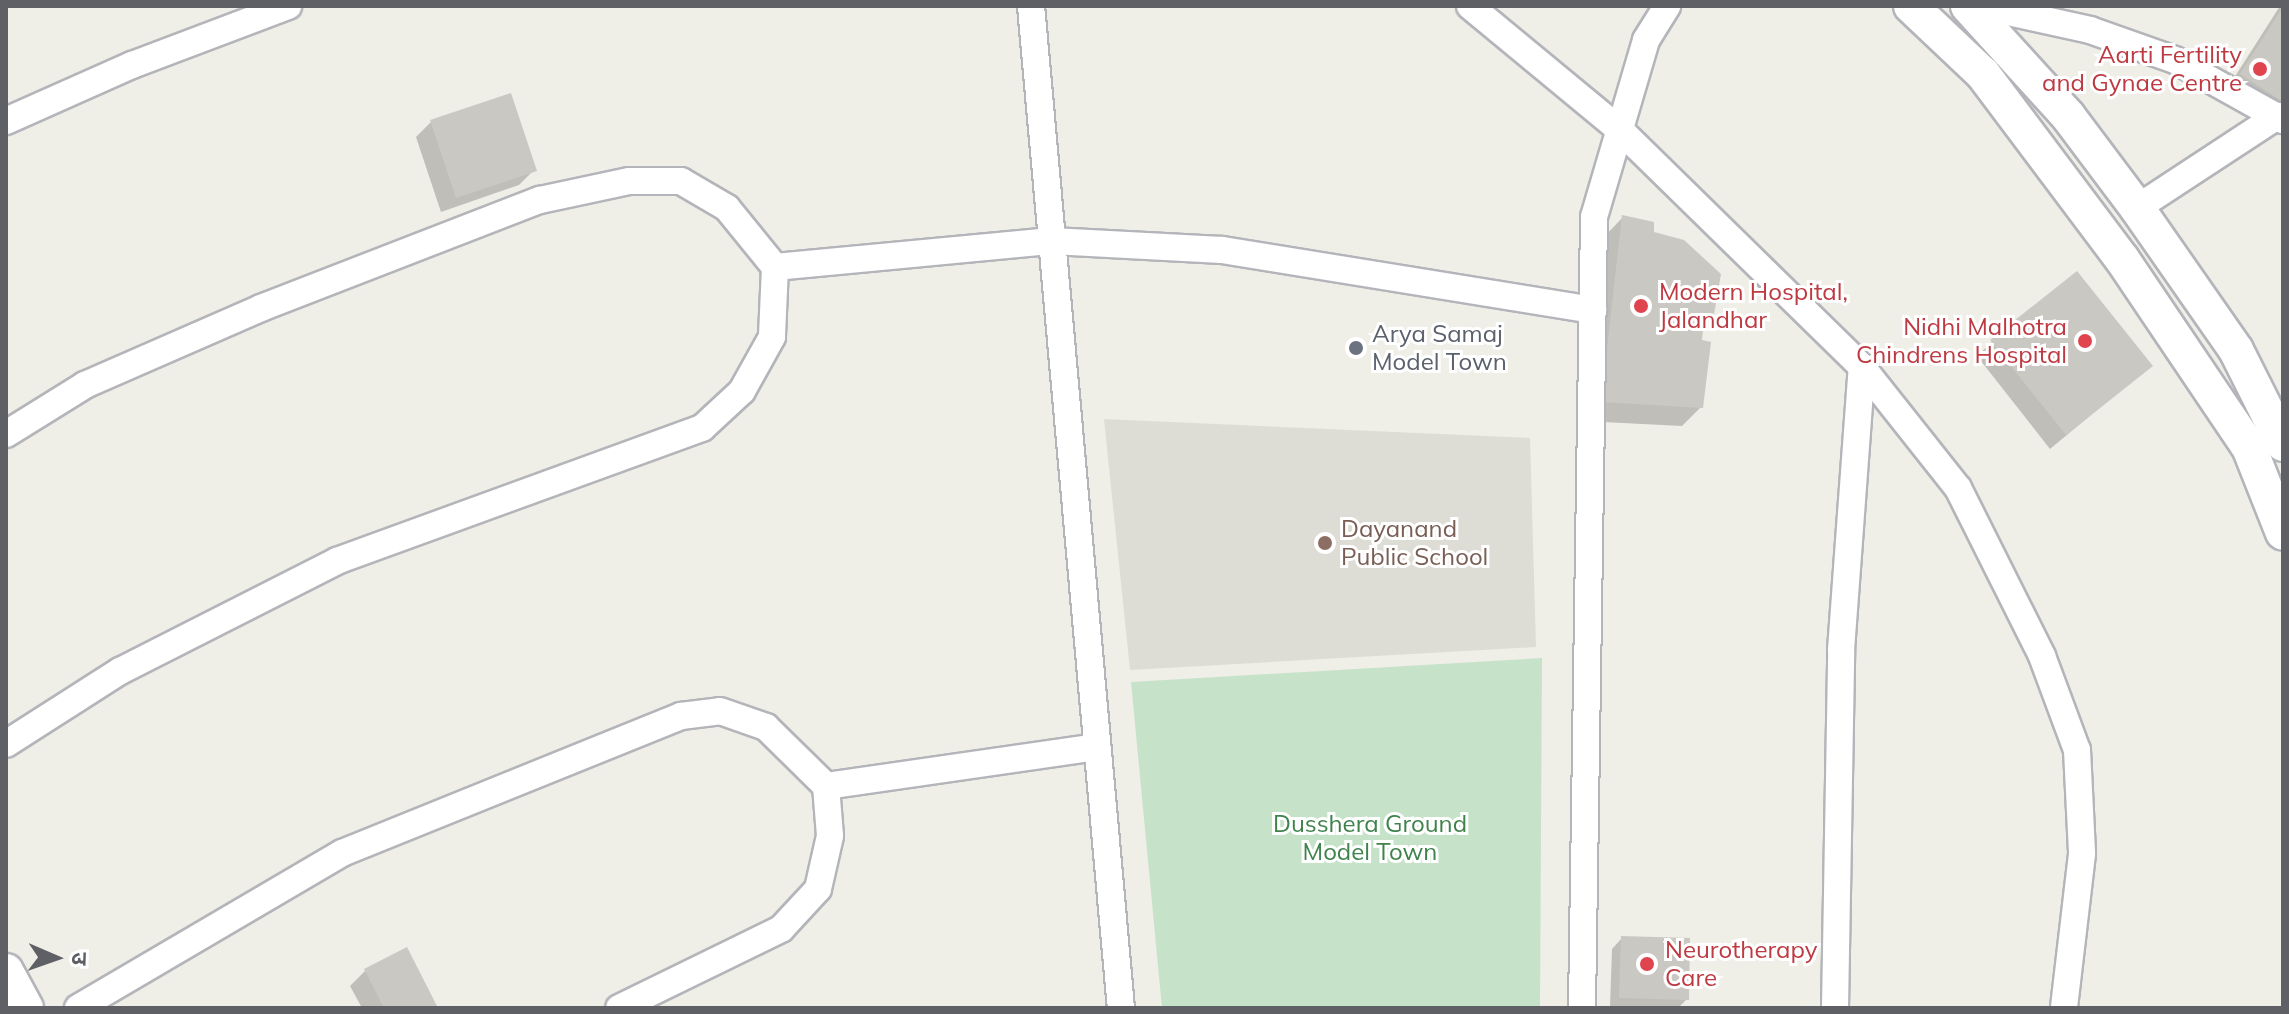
<!DOCTYPE html>
<meta charset="utf-8">
<style>
body{margin:0}
#map{position:relative;width:2289px;height:1014px;overflow:hidden;background:#efeee7;font-family:Mulish,"Noto Sans Devanagari",sans-serif}
div>[style]{position:absolute}
[style*='--x']{left:calc(var(--x)*1px);top:calc(var(--y)*1px);width:calc(var(--w)*1px);rotate:calc(var(--a)*1deg)}
.education>*{inset:0;background:#deddd5}
.green>*{inset:0;background:#c6e3ca}
.shadow>*{inset:0;background:#0003}
.building>*{inset:0;background:#cac8c3}
.roads{filter:drop-shadow(2px 0 #b4b5ba) drop-shadow(-2px 0 #b4b5ba) drop-shadow(0 2px #b4b5ba) drop-shadow(0 -2px #b4b5ba)}
.minor>*{height:26px;margin:-13px;padding:0 13px;transform-origin:13px;border-radius:13px;background:#fff}
.tertiary>*{height:34px;margin:-17px;padding:0 17px;transform-origin:17px;border-radius:17px;background:#fff}
.dots>*{width:22px;height:22px;translate:-50% -50%;box-sizing:border-box;border:4px solid #fff;border-radius:50%}
span{translate:-50% -50%;white-space:nowrap;text-align:center;line-height:1.15;-webkit-text-stroke:6px #fff;paint-order:stroke}
.health-label{font-size:24px;color:#be3a42}
.right{translate:-100% -50%;text-align:right}
.left{translate:0 -50%;text-align:left}
.worship-label{font-size:24px;color:#5b616d}
.education-label{font-size:24px;color:#785e54}
.park-label{font-size:24px;color:#3f834b}
.frame{position:absolute;inset:0;border:8px solid #5e6065;pointer-events:none}
.north{position:absolute;left:16px;top:918px;width:80px;height:80px;-webkit-text-stroke:6px #fff;paint-order:stroke;rotate:92deg;font-size:22px;font-weight:700;line-height:32px;text-align:center;color:#5e6065}
.north::after{content:'';display:block;margin:auto;width:28px;height:36px;background:#5e6065;clip-path:polygon(50% 0,100% 100%,50% 72%,0 100%)}
</style>
<div id="map">
<div class="education">
<div style="clip-path:polygon(1104px 419px,1530px 438px,1536px 647px,1130px 670px)"></div>
</div>
<div class="green">
<div style="clip-path:polygon(1542px 658px,1540px 1008px,1162px 1008px,1131px 682px)"></div>
</div>
<div class="shadow">
<div style="clip-path:polygon(2280px 6px,2283px 6px,2283px 124px,2227px 89px)"></div>
<div style="clip-path:polygon(431px 122px,534px 170px,519px 185px,441px 212px,416px 137px)"></div>
<div style="clip-path:polygon(1623px 217px,1652px 234px,1711px 319px,1701px 329px,1701px 407px,1682px 426px,1583px 421px,1604px 237px)"></div>
<div style="clip-path:polygon(1992px 342px,2150px 366px,2050px 449px,1977px 356px)"></div>
<div style="clip-path:polygon(1622px 938px,1687px 999px,1678px 1008px,1610px 1007px,1612px 949px)"></div>
<div style="clip-path:polygon(365px 971px,436px 1008px,362px 1008px,350px 986px)"></div>
</div>
<div class="building">
<div style="clip-path:polygon(2283px 7px,2283px 102px,2240px 74px)"></div>
<div style="clip-path:polygon(511px 93px,537px 171px,456px 198px,430px 120px)"></div>
<div style="clip-path:polygon(1622px 215px,1654px 222px,1654px 232px,1684px 240px,1721px 274px,1713px 320px,1704px 320px,1702px 340px,1711px 342px,1703px 408px,1601px 402px)"></div>
<div style="clip-path:polygon(2077px 271px,2153px 366px,2066px 435px,1990px 340px)"></div>
<div style="clip-path:polygon(1621px 936px,1690px 938px,1689px 1000px,1619px 998px)"></div>
<div style="clip-path:polygon(407px 947px,438px 1008px,384px 1008px,364px 969px)"></div>
</div>
<div class="roads">
<div class="minor">
<div style="--x:1031;--y:6;--w:1006;--a:84.87"></div>
<div style="--x:1470;--y:6;--w:195;--a:39.6"></div>
<div style="--x:1620;--y:130;--w:339;--a:44.4"></div>
<div style="--x:1862;--y:367;--w:154;--a:51.6"></div>
<div style="--x:1958;--y:488;--w:188;--a:63.4"></div>
<div style="--x:2042;--y:656;--w:100;--a:69.6"></div>
<div style="--x:2077;--y:750;--w:104;--a:87.2"></div>
<div style="--x:2082;--y:854;--w:155;--a:96.7"></div>
<div style="--x:1981;--y:6;--w:112;--a:12.4"></div>
<div style="--x:2090;--y:30;--w:90;--a:19.4"></div>
<div style="--x:2175;--y:60;--w:124;--a:29.1"></div>
<div style="--x:6;--y:121;--w:138;--a:-24"></div>
<div style="--x:132;--y:65;--w:167;--a:-20.7"></div>
<div style="--x:2137;--y:208;--w:168;--a:-33.3"></div>
<div style="--x:775;--y:267;--w:278;--a:-5.4"></div>
<div style="--x:1052;--y:241;--w:170;--a:3"></div>
<div style="--x:1222;--y:250;--w:376;--a:9.2"></div>
<div style="--x:6;--y:434;--w:93;--a:-31.8"></div>
<div style="--x:85;--y:385;--w:192;--a:-23.6"></div>
<div style="--x:261;--y:308;--w:299;--a:-21.2"></div>
<div style="--x:540;--y:200;--w:91;--a:-12.1"></div>
<div style="--x:629;--y:181;--w:52;--a:0"></div>
<div style="--x:681;--y:181;--w:53;--a:30.4"></div>
<div style="--x:727;--y:208;--w:76;--a:50.9"></div>
<div style="--x:775;--y:267;--w:70;--a:92.5"></div>
<div style="--x:772;--y:337;--w:62;--a:119.1"></div>
<div style="--x:742;--y:391;--w:54;--a:137.2"></div>
<div style="--x:702;--y:428;--w:388;--a:160"></div>
<div style="--x:337;--y:561;--w:243;--a:153.1"></div>
<div style="--x:120;--y:671;--w:135;--a:147.4"></div>
<div style="--x:826;--y:786;--w:274;--a:-8.2"></div>
<div style="--x:78;--y:1008;--w:306;--a:-30.4"></div>
<div style="--x:342;--y:853;--w:366;--a:-22"></div>
<div style="--x:681;--y:716;--w:39;--a:-7"></div>
<div style="--x:720;--y:711;--w:49;--a:19.2"></div>
<div style="--x:766;--y:727;--w:84;--a:44.5"></div>
<div style="--x:826;--y:786;--w:50;--a:85.4"></div>
<div style="--x:830;--y:836;--w:54;--a:102.8"></div>
<div style="--x:818;--y:889;--w:54;--a:132.8"></div>
<div style="--x:781;--y:929;--w:180;--a:154"></div>
<div style="--x:1582;--y:1008;--w:791;--a:-89.13"></div>
<div style="--x:1594;--y:217;--w:184;--a:-73.6"></div>
<div style="--x:1646;--y:40;--w:40;--a:-58"></div>
<div style="--x:1835;--y:1008;--w:358;--a:-89"></div>
<div style="--x:1841;--y:650;--w:284;--a:-85.8"></div>
</div>
<div class="tertiary">
<div style="--x:1911;--y:6;--w:99;--a:43.4"></div>
<div style="--x:1983;--y:74;--w:231;--a:53.1"></div>
<div style="--x:2122;--y:259;--w:227;--a:56"></div>
<div style="--x:2249;--y:447;--w:92;--a:68.4"></div>
<div style="--x:1968;--y:6;--w:149;--a:47.7"></div>
<div style="--x:2068;--y:116;--w:115;--a:53.1"></div>
<div style="--x:2137;--y:208;--w:173;--a:55.1"></div>
<div style="--x:2236;--y:350;--w:105;--a:63.4"></div>
<div style="--x:6;--y:971;--w:42;--a:61.6"></div>
</div>
</div>
<div class="dots">
<div style="left:2260px;top:69px;background:#e0444e"></div>
<div style="left:1641px;top:306px;background:#e0444e"></div>
<div style="left:2085px;top:341px;background:#e0444e"></div>
<div style="left:1356px;top:348px;background:#6b7280"></div>
<div style="left:1325px;top:543px;background:#8d6e63"></div>
<div style="left:1647px;top:964px;background:#e0444e"></div>
</div>
<div class="health-label">
<span class="right" style="left:2242px;top:69px">Aarti Fertility<br>and Gynae Centre</span>
<span class="left" style="left:1659px;top:306px">Modern Hospital,<br>Jalandhar</span>
<span class="right" style="left:2067px;top:341px">Nidhi Malhotra<br>Chindrens Hospital</span>
<span class="left" style="left:1665px;top:964px">Neurotherapy<br>Care</span>
</div>
<div class="worship-label">
<span class="left" style="left:1372px;top:348px">Arya Samaj<br>Model Town</span>
</div>
<div class="education-label">
<span class="left" style="left:1341px;top:543px">Dayanand<br>Public School</span>
</div>
<div class="park-label">
<span style="left:1370px;top:838px">Dusshera Ground<br>Model Town</span>
</div>
<div class="frame"></div>
<div class="north">उ</div>
</div>
